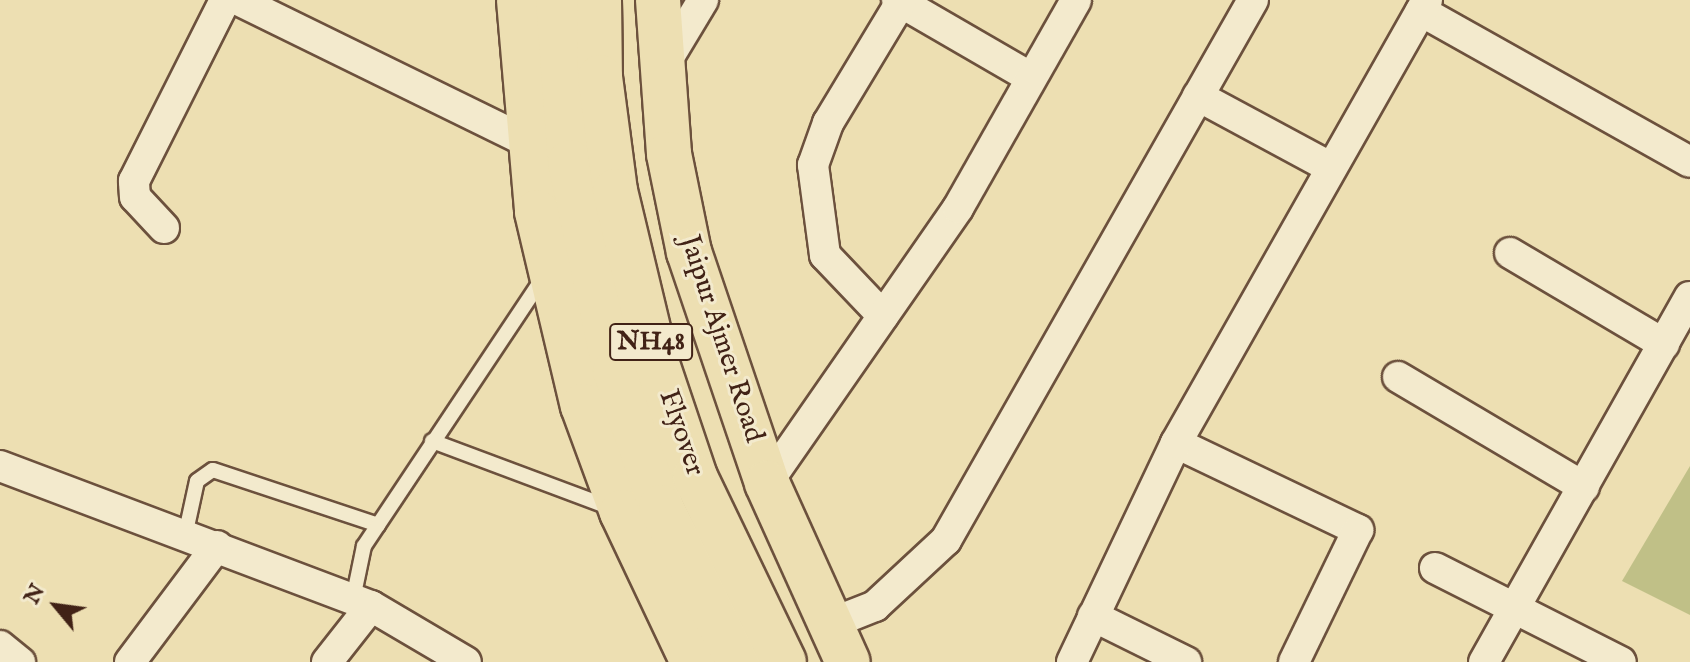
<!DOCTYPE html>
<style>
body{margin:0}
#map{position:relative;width:1690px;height:662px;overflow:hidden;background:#eddfb2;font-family:"IM FELL English",serif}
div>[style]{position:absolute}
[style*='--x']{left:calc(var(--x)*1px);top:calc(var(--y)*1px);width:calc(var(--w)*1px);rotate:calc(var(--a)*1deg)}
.green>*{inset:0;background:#c0c087}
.roads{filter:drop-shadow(2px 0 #6c513d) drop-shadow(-2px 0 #6c513d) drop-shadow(0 2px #6c513d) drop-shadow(0 -2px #6c513d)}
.service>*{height:14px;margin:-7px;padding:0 7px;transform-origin:7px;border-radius:7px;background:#f3eacd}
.minor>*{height:30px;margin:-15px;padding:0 15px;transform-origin:15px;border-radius:15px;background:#f3eacd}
.trunk>*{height:44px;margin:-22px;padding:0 22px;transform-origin:22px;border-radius:22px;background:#eddfb2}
span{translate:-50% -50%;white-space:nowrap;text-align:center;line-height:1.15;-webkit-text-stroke:6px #f3eacd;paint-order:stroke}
.shield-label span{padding:2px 6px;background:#f3eacd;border:2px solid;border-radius:6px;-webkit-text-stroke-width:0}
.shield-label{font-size:26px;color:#412216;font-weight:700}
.street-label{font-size:28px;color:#412216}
.north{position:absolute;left:16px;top:566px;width:80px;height:80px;-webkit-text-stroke:6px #f3eacd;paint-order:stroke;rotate:299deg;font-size:22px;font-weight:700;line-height:32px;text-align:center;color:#412216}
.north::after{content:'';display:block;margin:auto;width:28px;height:36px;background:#412216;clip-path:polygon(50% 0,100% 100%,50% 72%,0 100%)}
</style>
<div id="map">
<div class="green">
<div style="clip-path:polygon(1690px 466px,1690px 615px,1622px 581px)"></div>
</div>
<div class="roads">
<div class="service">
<div style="--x:432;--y:441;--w:194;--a:20.5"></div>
<div style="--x:185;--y:536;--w:56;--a:-77.7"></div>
<div style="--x:197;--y:481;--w:19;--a:-35"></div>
<div style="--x:213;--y:470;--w:174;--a:18.4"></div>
<div style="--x:353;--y:599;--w:54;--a:-78.3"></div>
<div style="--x:364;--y:546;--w:322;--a:-56.3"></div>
</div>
<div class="minor">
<div style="--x:238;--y:0;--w:321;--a:26.1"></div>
<div style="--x:897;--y:0;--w:154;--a:30.1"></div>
<div style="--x:1421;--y:11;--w:308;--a:29.3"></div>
<div style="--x:661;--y:70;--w:82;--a:-59"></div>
<div style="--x:1198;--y:96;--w:150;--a:28.3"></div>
<div style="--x:164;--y:228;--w:42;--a:-133.1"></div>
<div style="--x:135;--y:197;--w:16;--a:-94"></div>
<div style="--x:134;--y:181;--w:203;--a:-63.3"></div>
<div style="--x:1510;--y:253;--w:179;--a:30.6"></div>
<div style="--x:883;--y:316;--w:84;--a:-133.6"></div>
<div style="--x:825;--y:255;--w:91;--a:-97.6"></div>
<div style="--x:813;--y:165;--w:45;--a:-70.3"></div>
<div style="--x:828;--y:123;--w:141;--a:-58.9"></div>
<div style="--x:1398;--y:377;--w:216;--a:30.6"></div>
<div style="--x:1176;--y:443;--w:202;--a:25.5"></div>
<div style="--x:1358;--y:530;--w:147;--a:115.9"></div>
<div style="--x:0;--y:466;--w:397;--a:20.7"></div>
<div style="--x:371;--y:606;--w:110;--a:30.5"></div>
<div style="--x:767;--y:483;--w:335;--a:-55.2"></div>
<div style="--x:958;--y:208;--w:239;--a:-60.4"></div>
<div style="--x:1435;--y:568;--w:208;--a:26.8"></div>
<div style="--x:1093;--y:616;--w:104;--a:26.3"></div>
<div style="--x:827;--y:625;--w:52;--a:-21.6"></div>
<div style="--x:875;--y:606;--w:97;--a:-42.9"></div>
<div style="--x:946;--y:540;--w:621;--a:-60.38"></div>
<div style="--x:0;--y:646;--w:26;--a:39"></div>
<div style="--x:130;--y:662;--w:145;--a:-53.1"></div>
<div style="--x:327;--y:662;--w:71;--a:-51.8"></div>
<div style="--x:1072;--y:662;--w:242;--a:-64.6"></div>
<div style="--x:1176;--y:443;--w:509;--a:-60.46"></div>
<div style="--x:1484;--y:662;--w:419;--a:-60.6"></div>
</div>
<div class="trunk">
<div style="--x:519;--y:0;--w:213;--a:85.1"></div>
<div style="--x:537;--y:212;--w:199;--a:76.7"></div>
<div style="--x:583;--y:406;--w:113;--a:69.8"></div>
<div style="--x:622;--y:512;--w:166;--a:64.7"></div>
<div style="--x:558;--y:0;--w:162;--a:85.8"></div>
<div style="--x:570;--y:162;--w:214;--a:77.8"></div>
<div style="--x:615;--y:371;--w:144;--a:71.3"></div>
<div style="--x:661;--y:507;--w:174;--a:63.3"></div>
<div style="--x:599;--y:0;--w:77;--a:89.3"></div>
<div style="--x:600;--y:77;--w:115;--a:82.5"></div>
<div style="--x:615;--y:191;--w:172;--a:76.5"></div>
<div style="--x:655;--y:358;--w:126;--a:71.4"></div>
<div style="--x:695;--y:477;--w:205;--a:64.3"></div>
<div style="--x:658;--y:0;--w:154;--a:85.9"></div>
<div style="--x:669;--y:154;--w:100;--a:78.5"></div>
<div style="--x:689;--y:252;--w:244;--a:71.3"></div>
<div style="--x:767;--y:483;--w:196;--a:65.7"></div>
</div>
</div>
<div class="shield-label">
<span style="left:651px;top:342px">NH48</span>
</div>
<div class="street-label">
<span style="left:721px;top:339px;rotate:72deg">Jaipur Ajmer Road</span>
<span style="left:681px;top:433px;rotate:71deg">Flyover</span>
</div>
<div class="north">N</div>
</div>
